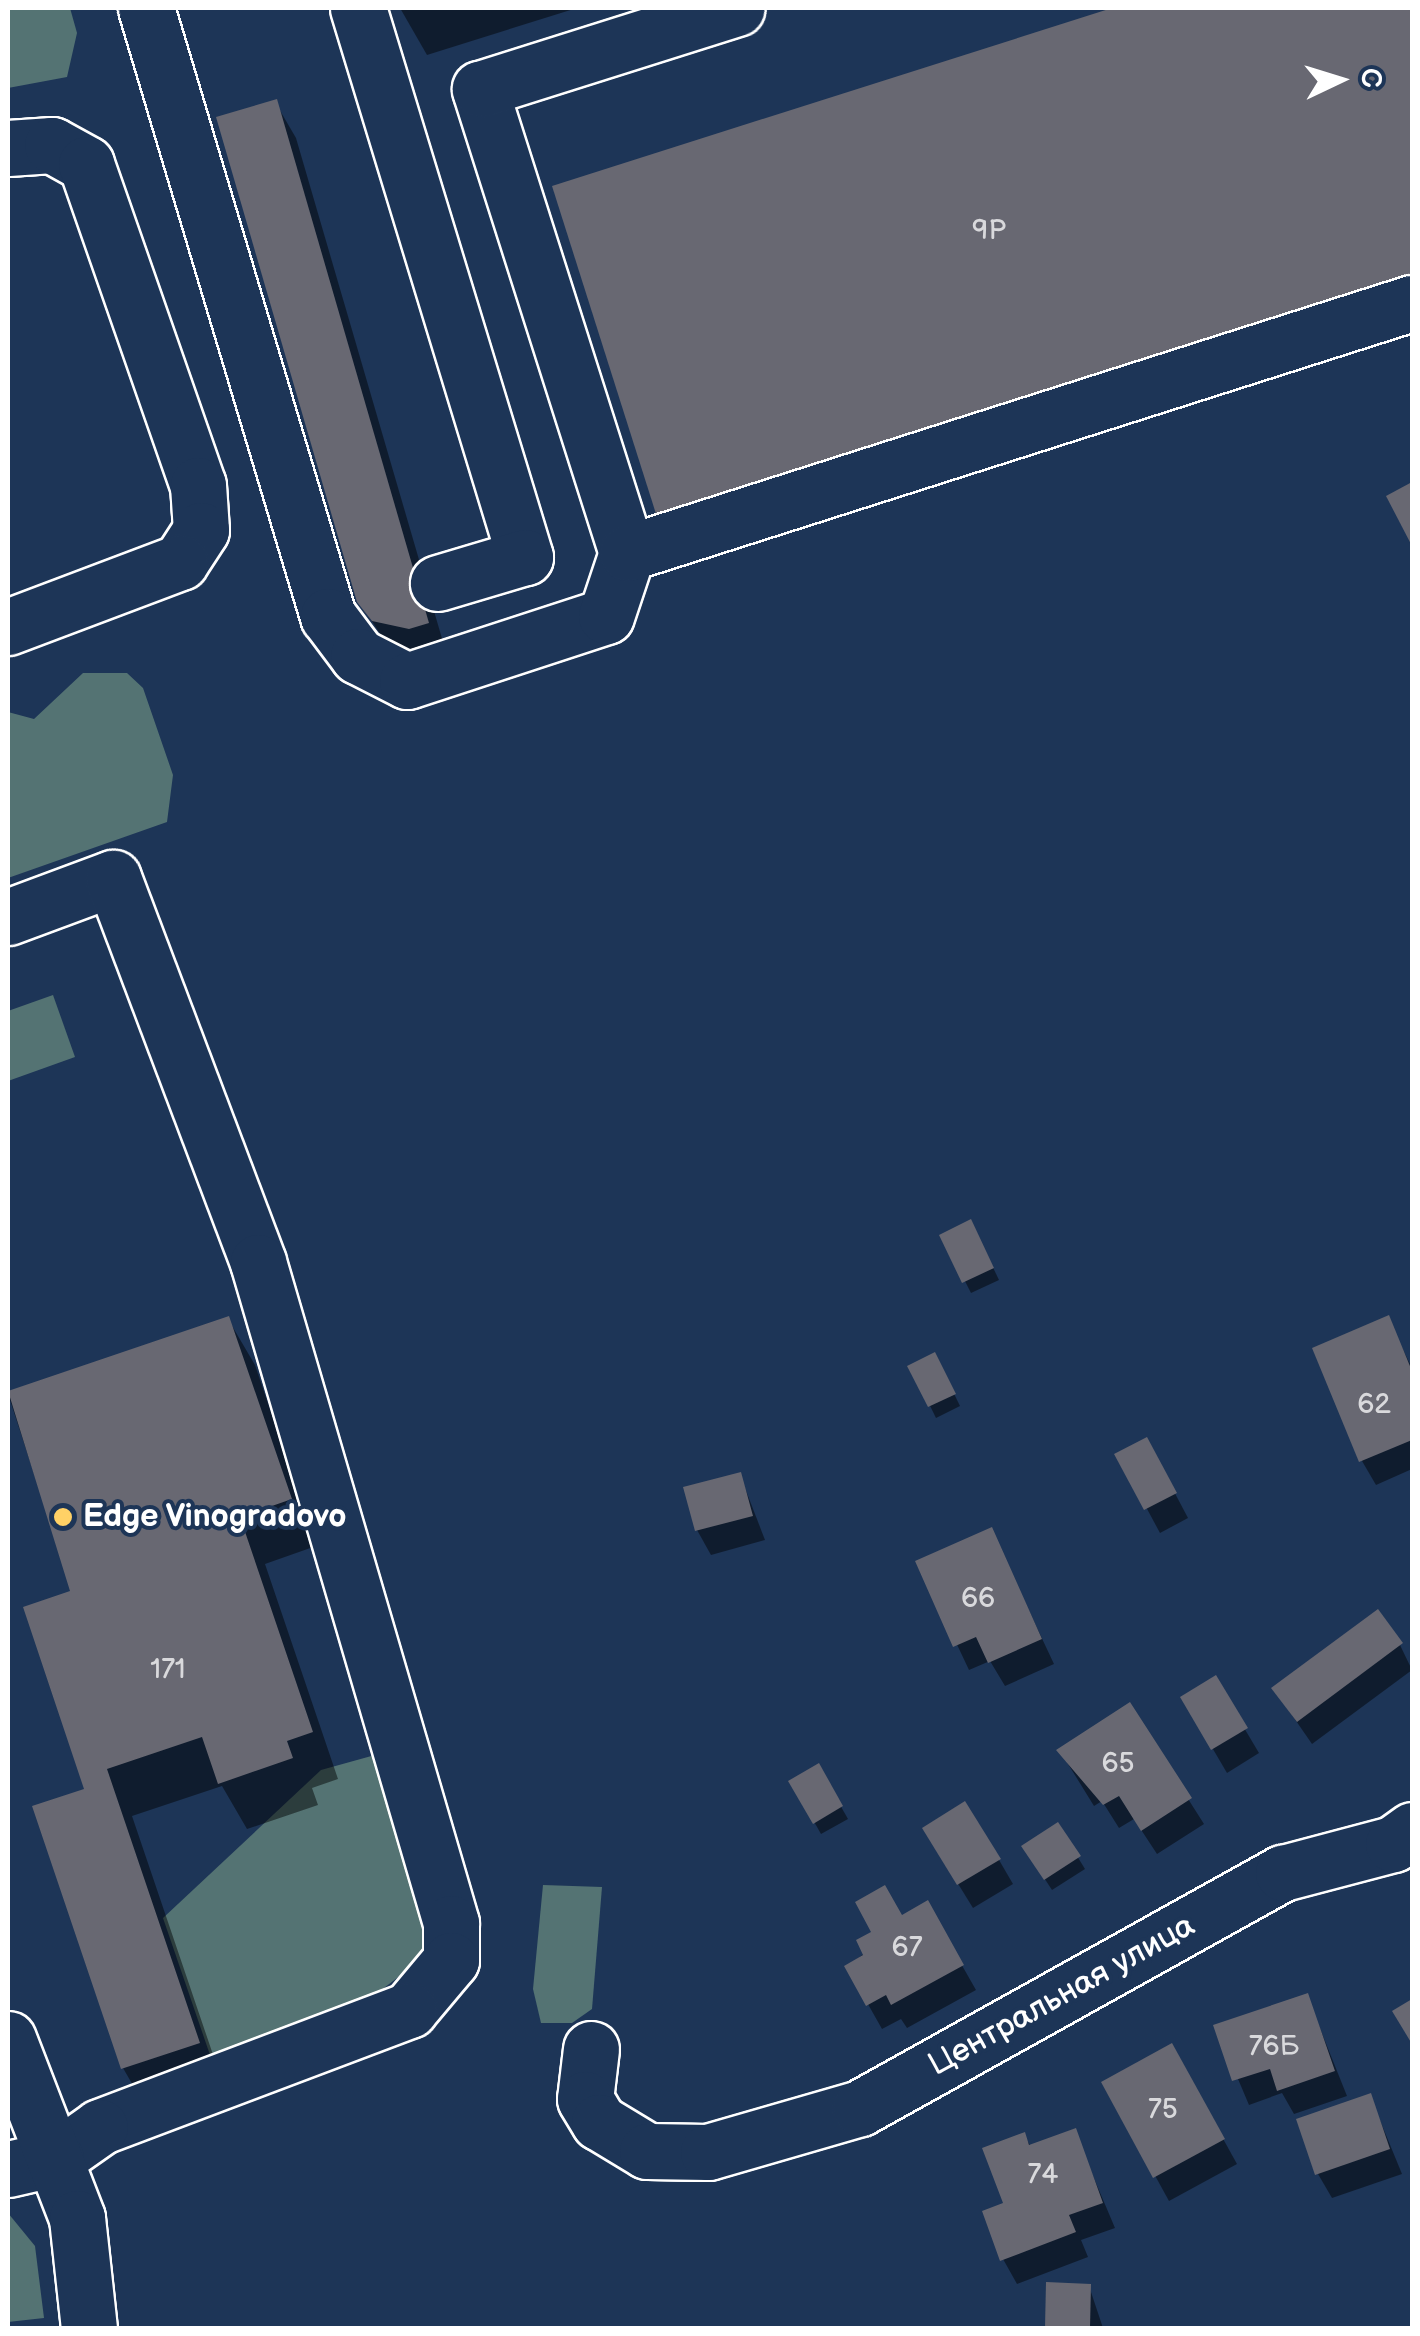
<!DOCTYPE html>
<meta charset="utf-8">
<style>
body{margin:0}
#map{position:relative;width:1420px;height:2336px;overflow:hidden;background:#1d3557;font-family:"Balsamiq Sans",sans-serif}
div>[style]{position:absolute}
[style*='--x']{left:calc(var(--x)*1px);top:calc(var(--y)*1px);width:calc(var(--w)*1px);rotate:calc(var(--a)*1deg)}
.green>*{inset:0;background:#547373}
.shadow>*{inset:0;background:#0007}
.building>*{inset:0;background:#686872}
.roads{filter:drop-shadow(2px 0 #fff) drop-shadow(-2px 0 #fff) drop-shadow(0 2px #fff) drop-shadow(0 -2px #fff)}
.minor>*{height:55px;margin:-27.5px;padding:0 27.5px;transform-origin:27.5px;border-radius:27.5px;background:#1d3557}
.dots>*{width:28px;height:28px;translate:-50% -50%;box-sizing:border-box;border:5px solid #1d3557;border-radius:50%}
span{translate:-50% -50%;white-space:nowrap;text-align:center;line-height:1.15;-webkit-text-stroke:8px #1d3557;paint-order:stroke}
.number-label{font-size:28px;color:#d9d9dc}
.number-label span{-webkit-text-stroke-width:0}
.poi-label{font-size:32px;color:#fff;font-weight:700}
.left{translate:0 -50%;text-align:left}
.street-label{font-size:32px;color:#fff}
.frame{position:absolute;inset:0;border:10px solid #fff;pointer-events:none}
.north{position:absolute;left:1290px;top:30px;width:100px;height:100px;-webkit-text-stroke:8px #1d3557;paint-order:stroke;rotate:86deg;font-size:28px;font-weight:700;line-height:40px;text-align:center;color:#fff}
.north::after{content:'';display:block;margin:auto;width:35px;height:45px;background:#fff;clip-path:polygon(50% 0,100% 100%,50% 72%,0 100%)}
</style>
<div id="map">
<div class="green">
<div style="clip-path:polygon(8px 8px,70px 8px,77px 33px,67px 77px,8px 88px)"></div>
<div style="clip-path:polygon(83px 673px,127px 673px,143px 688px,173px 775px,167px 822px,8px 878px,8px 712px,34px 719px)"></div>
<div style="clip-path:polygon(53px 995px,75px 1057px,8px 1081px,8px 1011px)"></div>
<div style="clip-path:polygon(375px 1755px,429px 1935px,419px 1961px,371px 1998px,210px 2055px,163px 1918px,321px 1770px)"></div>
<div style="clip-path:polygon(543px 1885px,602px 1887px,592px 2009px,572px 2023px,541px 2023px,533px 1989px)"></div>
<div style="clip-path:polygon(8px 2213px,35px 2246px,44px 2318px,8px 2322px)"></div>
</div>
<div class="shadow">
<div style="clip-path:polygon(400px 8px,577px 8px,427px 55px)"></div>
<div style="clip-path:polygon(1120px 8px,1412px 8px,1412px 319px,555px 187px)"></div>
<div style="clip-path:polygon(275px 102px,296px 138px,448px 659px,395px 657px,359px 601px)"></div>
<div style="clip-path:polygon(977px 1234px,999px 1280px,971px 1293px,942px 1236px)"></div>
<div style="clip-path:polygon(228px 1319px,255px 1365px,316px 1546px,265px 1564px,338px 1779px,312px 1788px,318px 1805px,247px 1829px,222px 1786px,132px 1816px,225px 2090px,150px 2115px,123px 2068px,35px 1808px,87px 1790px,73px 1593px,8px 1394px)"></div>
<div style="clip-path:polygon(1388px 1319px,1412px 1368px,1412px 1469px,1376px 1485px,1362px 1461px)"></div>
<div style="clip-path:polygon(911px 1367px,941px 1367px,960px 1406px,936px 1418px)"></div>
<div style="clip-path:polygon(1118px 1455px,1160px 1465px,1188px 1518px,1160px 1533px)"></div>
<div style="clip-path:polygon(740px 1475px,765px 1540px,711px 1555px,697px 1530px)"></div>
<div style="clip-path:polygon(991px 1530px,1054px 1664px,1005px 1686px,990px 1661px,969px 1670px,918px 1562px)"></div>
<div style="clip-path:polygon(1400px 1645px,1412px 1670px,1312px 1744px,1274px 1689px)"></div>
<div style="clip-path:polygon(1215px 1679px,1259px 1753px,1227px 1773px,1183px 1698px)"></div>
<div style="clip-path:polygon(1129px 1706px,1204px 1824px,1157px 1854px,1134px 1819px,1119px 1828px,1102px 1801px,1094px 1806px,1060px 1751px)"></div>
<div style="clip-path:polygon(818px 1766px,848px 1819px,821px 1834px,791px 1781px)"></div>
<div style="clip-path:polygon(1058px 1825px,1085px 1869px,1052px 1890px,1031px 1858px)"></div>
<div style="clip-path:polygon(939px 1853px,999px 1860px,1013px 1884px,973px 1908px)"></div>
<div style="clip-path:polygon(927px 1904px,976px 1990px,907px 2028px,901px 2019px,882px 2029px,847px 1967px)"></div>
<div style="clip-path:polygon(1307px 1996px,1347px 2096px,1294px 2114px,1282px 2093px,1249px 2105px,1216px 2027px)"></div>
<div style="clip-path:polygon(1185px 2070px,1237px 2164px,1169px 2201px,1104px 2083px)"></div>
<div style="clip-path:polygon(1370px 2096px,1402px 2174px,1332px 2198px,1318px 2174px)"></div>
<div style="clip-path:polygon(1074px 2131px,1115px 2228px,1081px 2240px,1088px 2257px,1017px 2284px,1003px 2259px,1024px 2135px,1031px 2147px)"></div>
<div style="clip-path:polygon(1049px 2285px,1089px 2286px,1103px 2328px,1047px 2328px)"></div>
</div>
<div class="building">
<div style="clip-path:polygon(1112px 8px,1412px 8px,1412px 277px,657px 517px,552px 186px)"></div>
<div style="clip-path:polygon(277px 99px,429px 623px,409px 629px,372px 621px,357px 602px,216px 117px)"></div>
<div style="clip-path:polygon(1412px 482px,1412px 546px,1386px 496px)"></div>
<div style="clip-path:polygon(971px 1219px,994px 1268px,962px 1283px,939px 1235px)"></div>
<div style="clip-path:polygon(1389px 1315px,1412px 1371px,1412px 1440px,1359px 1462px,1312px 1348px)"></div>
<div style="clip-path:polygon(229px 1316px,292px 1499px,240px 1517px,313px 1732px,287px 1741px,293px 1758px,218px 1784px,202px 1737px,107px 1769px,200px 2043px,121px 2069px,32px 1806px,84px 1789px,23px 1607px,70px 1591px,8px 1391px)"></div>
<div style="clip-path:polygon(935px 1352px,956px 1394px,928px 1407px,907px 1366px)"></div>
<div style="clip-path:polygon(1147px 1437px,1177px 1493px,1144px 1510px,1114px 1454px)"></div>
<div style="clip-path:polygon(741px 1472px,753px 1516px,695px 1531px,683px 1487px)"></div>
<div style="clip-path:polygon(992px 1527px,1042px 1639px,988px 1663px,976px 1637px,953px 1647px,915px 1561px)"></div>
<div style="clip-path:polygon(1378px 1609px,1403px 1643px,1297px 1722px,1271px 1688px)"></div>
<div style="clip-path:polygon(1216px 1675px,1248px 1728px,1211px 1750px,1180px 1697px)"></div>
<div style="clip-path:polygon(1130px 1702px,1192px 1798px,1141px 1831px,1119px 1796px,1103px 1805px,1056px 1750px)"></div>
<div style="clip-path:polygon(819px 1763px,843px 1806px,813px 1824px,788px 1781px)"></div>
<div style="clip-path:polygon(965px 1801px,1001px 1859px,957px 1885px,922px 1828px)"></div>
<div style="clip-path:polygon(1058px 1822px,1081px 1856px,1044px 1880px,1021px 1846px)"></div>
<div style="clip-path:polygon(885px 1885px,902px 1915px,928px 1900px,964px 1965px,891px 2005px,886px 1995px,866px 2006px,844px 1966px,863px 1955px,856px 1940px,871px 1932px,855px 1902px)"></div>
<div style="clip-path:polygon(1308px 1993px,1335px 2071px,1277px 2091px,1270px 2069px,1232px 2081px,1213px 2025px)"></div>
<div style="clip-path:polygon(1412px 1999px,1412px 2044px,1392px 2011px)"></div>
<div style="clip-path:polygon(1172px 2043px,1225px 2139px,1153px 2178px,1101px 2082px)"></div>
<div style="clip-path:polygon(1371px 2093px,1390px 2149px,1315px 2175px,1296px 2119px)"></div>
<div style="clip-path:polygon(1076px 2128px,1103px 2203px,1069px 2215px,1076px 2232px,1000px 2261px,982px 2211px,1003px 2203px,982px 2148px,1025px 2132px,1029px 2145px)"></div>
<div style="clip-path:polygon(1046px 2282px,1091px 2284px,1090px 2328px,1045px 2328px)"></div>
</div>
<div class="roads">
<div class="minor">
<div style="--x:146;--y:8;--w:635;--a:73.34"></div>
<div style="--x:328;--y:616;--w:50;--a:53.1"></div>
<div style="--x:358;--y:656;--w:55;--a:27"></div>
<div style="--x:407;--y:681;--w:209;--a:-18.1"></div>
<div style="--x:606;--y:616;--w:66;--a:-71.6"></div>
<div style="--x:627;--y:553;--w:487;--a:-107.6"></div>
<div style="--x:480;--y:89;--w:269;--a:-17.5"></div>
<div style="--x:358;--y:8;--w:574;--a:73.08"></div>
<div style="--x:525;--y:557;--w:91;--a:163.4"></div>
<div style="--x:8;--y:148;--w:44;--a:-3.9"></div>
<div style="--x:52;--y:145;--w:39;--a:29"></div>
<div style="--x:86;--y:164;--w:340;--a:70.8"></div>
<div style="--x:198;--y:485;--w:45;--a:86.2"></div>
<div style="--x:201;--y:530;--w:38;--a:123"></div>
<div style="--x:180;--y:562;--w:184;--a:159.3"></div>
<div style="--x:627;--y:553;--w:824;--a:-17.67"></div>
<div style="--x:8;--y:917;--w:112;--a:-20.4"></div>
<div style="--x:113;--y:878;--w:410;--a:69.3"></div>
<div style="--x:258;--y:1262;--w:689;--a:73.72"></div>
<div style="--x:451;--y:1923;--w:37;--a:90"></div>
<div style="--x:451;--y:1960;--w:65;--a:130"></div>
<div style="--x:409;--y:2010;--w:330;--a:159.3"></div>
<div style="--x:100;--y:2127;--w:54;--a:144.8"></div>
<div style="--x:56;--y:2158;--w:49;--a:167.1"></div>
<div style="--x:8;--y:2039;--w:192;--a:68.9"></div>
<div style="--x:77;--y:2218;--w:111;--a:83.8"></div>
<div style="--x:591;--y:2049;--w:50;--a:96.8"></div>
<div style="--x:585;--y:2099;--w:27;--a:59"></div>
<div style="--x:599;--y:2122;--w:56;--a:31.1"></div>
<div style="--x:647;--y:2151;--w:61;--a:0.9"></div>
<div style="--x:708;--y:2152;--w:158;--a:-16.1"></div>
<div style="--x:860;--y:2108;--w:484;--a:-29.1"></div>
<div style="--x:1283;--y:1873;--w:114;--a:-14.8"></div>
<div style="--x:1393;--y:1844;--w:24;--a:-36"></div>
</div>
</div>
<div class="dots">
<div style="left:63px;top:1517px;background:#ffd166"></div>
</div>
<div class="number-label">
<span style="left:989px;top:231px">9Р</span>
<span style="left:1374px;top:1405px">62</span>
<span style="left:978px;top:1599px">66</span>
<span style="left:168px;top:1670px">171</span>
<span style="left:1118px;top:1764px">65</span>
<span style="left:907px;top:1948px">67</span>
<span style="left:1274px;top:2047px">76Б</span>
<span style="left:1163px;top:2110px">75</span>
<span style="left:1043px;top:2175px">74</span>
</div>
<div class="poi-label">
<span class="left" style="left:83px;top:1517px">Edge Vinogradovo</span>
</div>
<div class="street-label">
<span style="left:1062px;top:1996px;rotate:-29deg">Центральная улица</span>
</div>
<div class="frame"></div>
<div class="north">С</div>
</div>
